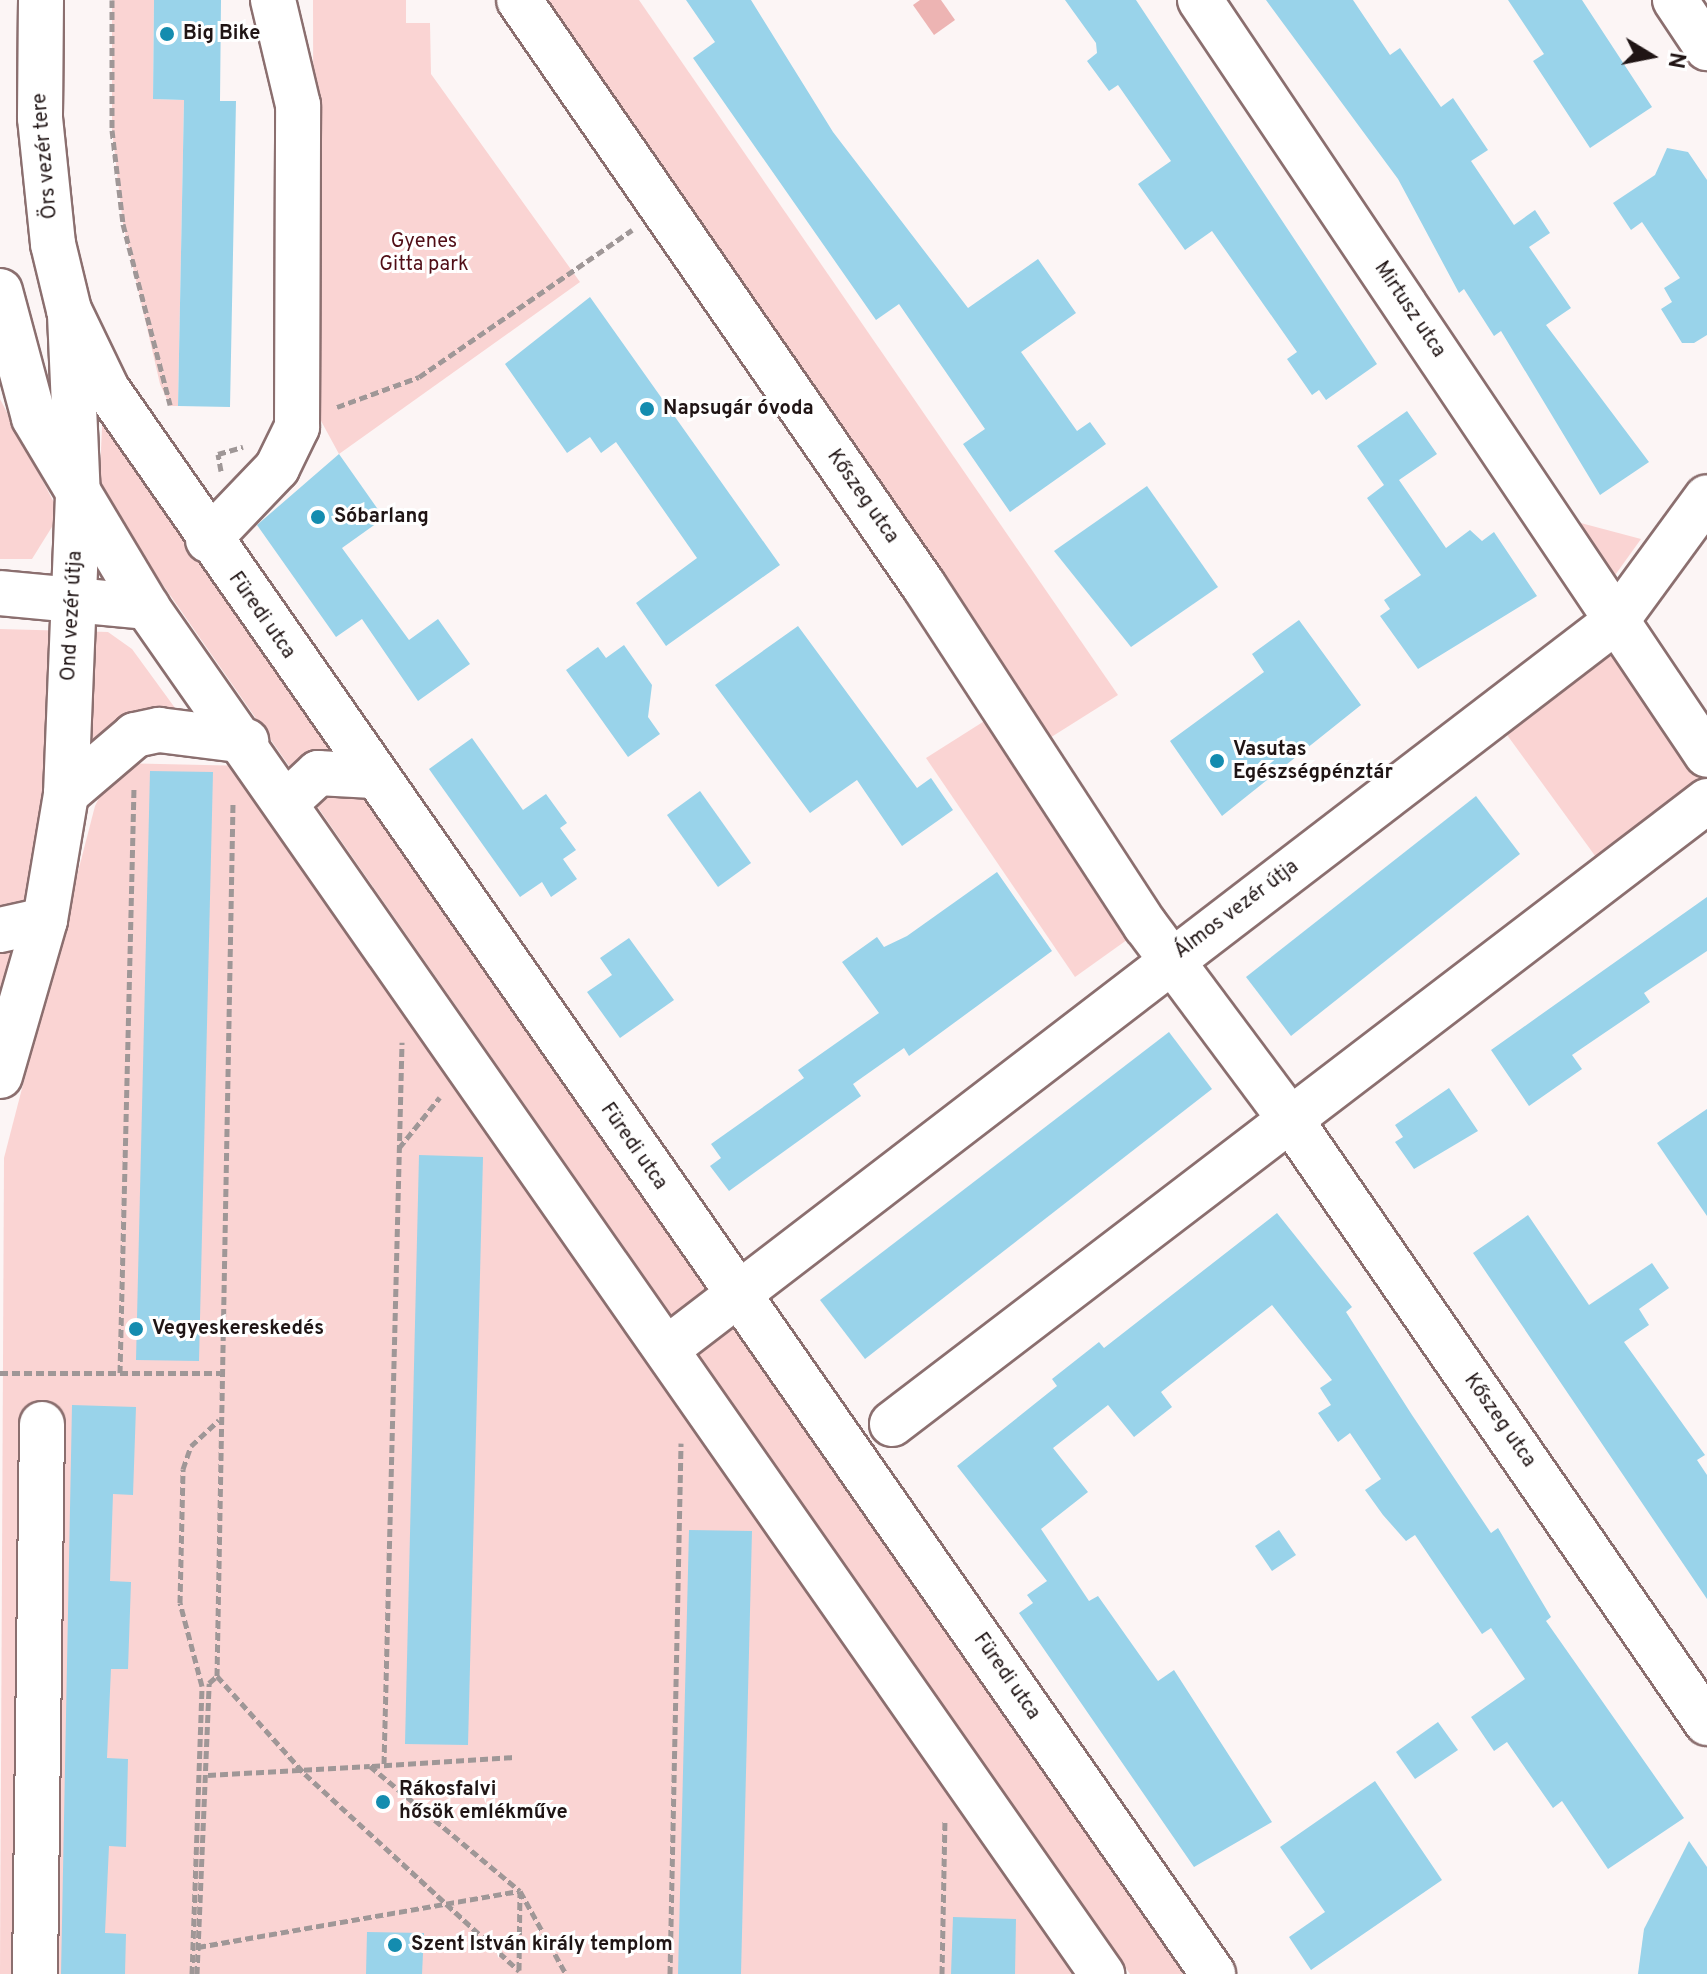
<!DOCTYPE html>
<meta charset="utf-8">
<style>
body{margin:0}
#map{position:relative;width:1707px;height:1974px;overflow:hidden;background:#fcf5f5;font-family:Overpass,sans-serif}
div>[style]{position:absolute}
[style*='--x']{left:calc(var(--x)*1px);top:calc(var(--y)*1px);width:calc(var(--w)*1px);rotate:calc(var(--a)*1deg)}
.green>*{inset:0;background:#fad4d3}
.water>*{inset:0;background:#edb4b3}
.building>*{inset:0;background:#99d3ea}
.path>*{height:5px;margin-top:-2.5px;transform-origin:0;background:repeating-linear-gradient(90deg,#9f9797 0 8px,transparent 0 12px)}
.roads{filter:drop-shadow(2px 0 #8b6f6f) drop-shadow(-2px 0 #8b6f6f) drop-shadow(0 2px #8b6f6f) drop-shadow(0 -2px #8b6f6f)}
.minor>*{height:44px;margin:-22px;padding:0 22px;transform-origin:22px;border-radius:22px;background:#fff}
.major>*{height:44px;margin:-22px;padding:0 22px;transform-origin:22px;border-radius:22px;background:#fff}
.dots>*{width:22px;height:22px;translate:-50% -50%;box-sizing:border-box;border:4px solid #fff;border-radius:50%}
span{translate:-50% -50%;white-space:nowrap;text-align:center;line-height:1.15;-webkit-text-stroke:6px #fff;paint-order:stroke}
.poi-label{font-size:20px;color:#201515;font-weight:700}
.left{translate:0 -50%;text-align:left}
.street-label{font-size:20px;color:#201515}
.park-label{font-size:20px;color:#500d16}
.north{position:absolute;left:1611px;top:16px;width:80px;height:80px;-webkit-text-stroke:6px #fff;paint-order:stroke;rotate:100deg;font-size:22px;font-weight:700;line-height:32px;text-align:center;color:#201515}
.north::after{content:'';display:block;margin:auto;width:28px;height:36px;background:#201515;clip-path:polygon(50% 0,100% 100%,50% 72%,0 100%)}
</style>
<div id="map">
<div class="green">
<div style="clip-path:polygon(112px 0,154px 0,153px 99px,184px 100px,178px 406px,170px 406px,160px 384px,123px 224px,112px 130px)"></div>
<div style="clip-path:polygon(313px 0,406px 0,406px 23px,430px 23px,431px 74px,580px 282px,339px 454px,314px 408px)"></div>
<div style="clip-path:polygon(547px 0,639px 0,1118px 695px,1045px 741px)"></div>
<div style="clip-path:polygon(0 399px,60px 514px,32px 559px,0 559px)"></div>
<div style="clip-path:polygon(103px 407px,1195px 1974px,1130px 1974px,99px 493px)"></div>
<div style="clip-path:polygon(1577px 522px,1641px 539px,1608px 585px)"></div>
<div style="clip-path:polygon(0 629px,108px 632px,132px 649px,194px 734px,100px 758px,0 1076px)"></div>
<div style="clip-path:polygon(1601px 632px,1707px 755px,1707px 801px,1609px 875px,1494px 717px)"></div>
<div style="clip-path:polygon(986px 720px,1131px 937px,1075px 977px,926px 758px)"></div>
<div style="clip-path:polygon(116px 763px,249px 766px,1088px 1974px,0 1974px,4px 1158px,95px 806px)"></div>
</div>
<div class="water">
<div style="clip-path:polygon(920px 0,941px 0,955px 20px,934px 35px,913px 5px)"></div>
</div>
<div class="building">
<div style="clip-path:polygon(154px 0,221px 0,220px 101px,236px 101px,230px 407px,178px 406px,184px 100px,153px 99px)"></div>
<div style="clip-path:polygon(686px 0,751px 0,833px 132px,968px 308px,1038px 259px,1076px 313px,1021px 352px,1077px 431px,1090px 422px,1106px 444px,1010px 512px,963px 444px,985px 429px,899px 304px,876px 320px,693px 58px,715px 42px)"></div>
<div style="clip-path:polygon(1065px 0,1136px 0,1377px 364px,1326px 400px,1319px 390px,1312px 395px,1287px 359px,1297px 352px,1212px 231px,1185px 250px,1138px 184px,1171px 161px,1118px 85px,1109px 91px,1087px 61px,1097px 53px,1096px 43px)"></div>
<div style="clip-path:polygon(1266px 0,1353px 0,1390px 55px,1400px 48px,1441px 107px,1453px 98px,1488px 150px,1471px 161px,1514px 225px,1535px 210px,1550px 233px,1529px 247px,1571px 308px,1546px 325px,1649px 462px,1600px 495px,1501px 331px,1494px 336px,1464px 289px,1459px 293px,1398px 179px)"></div>
<div style="clip-path:polygon(1508px 0,1582px 0,1652px 107px,1590px 148px,1533px 61px,1544px 54px)"></div>
<div style="clip-path:polygon(1667px 148px,1688px 152px,1707px 180px,1707px 335px,1694px 343px,1682px 343px,1661px 309px,1672px 302px,1664px 288px,1680px 278px,1642px 222px,1631px 230px,1613px 203px,1655px 175px)"></div>
<div style="clip-path:polygon(590px 297px,780px 565px,666px 646px,636px 603px,697px 558px,616px 442px,601px 453px,590px 437px,567px 453px,505px 364px)"></div>
<div style="clip-path:polygon(1407px 411px,1437px 454px,1399px 480px,1446px 548px,1470px 530px,1482px 541px,1494px 532px,1537px 596px,1418px 669px,1380px 616px,1390px 609px,1384px 600px,1421px 575px,1367px 498px,1384px 485px,1357px 446px)"></div>
<div style="clip-path:polygon(339px 454px,384px 518px,342px 548px,409px 640px,438px 619px,470px 664px,418px 701px,362px 619px,336px 637px,257px 525px)"></div>
<div style="clip-path:polygon(1147px 486px,1218px 587px,1131px 647px,1054px 551px)"></div>
<div style="clip-path:polygon(1299px 620px,1361px 705px,1222px 816px,1170px 741px,1264px 672px,1252px 654px)"></div>
<div style="clip-path:polygon(798px 626px,917px 788px,931px 778px,953px 810px,902px 846px,857px 780px,810px 813px,715px 685px)"></div>
<div style="clip-path:polygon(624px 645px,652px 685px,648px 717px,660px 734px,628px 757px,566px 670px,598px 647px,606px 658px)"></div>
<div style="clip-path:polygon(472px 738px,523px 810px,546px 794px,567px 823px,560px 828px,576px 850px,563px 859px,577px 879px,551px 897px,542px 882px,520px 897px,429px 769px)"></div>
<div style="clip-path:polygon(150px 771px,213px 772px,199px 1361px,136px 1360px)"></div>
<div style="clip-path:polygon(700px 791px,751px 863px,718px 887px,667px 815px)"></div>
<div style="clip-path:polygon(1476px 796px,1520px 854px,1291px 1036px,1246px 977px)"></div>
<div style="clip-path:polygon(997px 872px,1052px 951px,909px 1056px,904px 1048px,853px 1084px,861px 1096px,729px 1191px,710px 1166px,721px 1158px,711px 1144px,804px 1078px,798px 1070px,879px 1013px,842px 962px,877px 937px,884px 947px,907px 936px)"></div>
<div style="clip-path:polygon(1707px 897px,1707px 951px,1644px 993px,1650px 1002px,1572px 1055px,1582px 1069px,1529px 1106px,1491px 1050px)"></div>
<div style="clip-path:polygon(629px 938px,674px 1000px,620px 1038px,587px 992px,612px 975px,600px 958px)"></div>
<div style="clip-path:polygon(1169px 1032px,1212px 1089px,865px 1359px,820px 1300px)"></div>
<div style="clip-path:polygon(1449px 1088px,1478px 1131px,1414px 1169px,1395px 1142px,1403px 1137px,1395px 1125px)"></div>
<div style="clip-path:polygon(1707px 1109px,1707px 1216px,1657px 1143px)"></div>
<div style="clip-path:polygon(419px 1155px,483px 1157px,468px 1745px,405px 1744px)"></div>
<div style="clip-path:polygon(1277px 1213px,1352px 1307px,1346px 1312px,1412px 1415px,1491px 1533px,1498px 1528px,1551px 1617px,1546px 1621px,1684px 1818px,1608px 1869px,1562px 1801px,1553px 1808px,1507px 1742px,1494px 1751px,1471px 1717px,1525px 1679px,1491px 1628px,1482px 1634px,1415px 1535px,1406px 1541px,1383px 1515px,1365px 1490px,1381px 1479px,1350px 1433px,1338px 1442px,1318px 1413px,1331px 1405px,1320px 1388px,1332px 1380px,1272px 1305px,1161px 1392px,1172px 1407px,1134px 1437px,1108px 1405px,1053px 1448px,1088px 1492px,1041px 1529px,1089px 1601px,1098px 1596px,1158px 1681px,1174px 1670px,1272px 1822px,1194px 1867px,1019px 1613px,1033px 1603px,1027px 1595px,1047px 1581px,957px 1466px,1057px 1386px,1052px 1379px,1099px 1342px,1104px 1348px)"></div>
<div style="clip-path:polygon(1528px 1215px,1589px 1305px,1652px 1263px,1669px 1288px,1639px 1309px,1649px 1325px,1624px 1342px,1705px 1455px,1697px 1460px,1707px 1475px,1707px 1599px,1473px 1253px)"></div>
<div style="clip-path:polygon(72px 1405px,136px 1407px,133px 1495px,113px 1494px,110px 1581px,131px 1582px,128px 1669px,111px 1669px,107px 1758px,128px 1759px,126px 1847px,109px 1846px,105px 1933px,126px 1934px,125px 1974px,61px 1974px)"></div>
<div style="clip-path:polygon(689px 1530px,752px 1531px,741px 1974px,678px 1974px)"></div>
<div style="clip-path:polygon(1279px 1530px,1296px 1555px,1272px 1571px,1255px 1546px)"></div>
<div style="clip-path:polygon(1438px 1722px,1458px 1750px,1415px 1779px,1396px 1752px)"></div>
<div style="clip-path:polygon(1375px 1781px,1442px 1880px,1311px 1970px,1289px 1937px,1325px 1912px,1280px 1847px)"></div>
<div style="clip-path:polygon(1689px 1841px,1707px 1867px,1707px 1974px,1638px 1974px,1644px 1929px)"></div>
<div style="clip-path:polygon(953px 1917px,1016px 1919px,1015px 1974px,951px 1974px)"></div>
<div style="clip-path:polygon(367px 1932px,424px 1933px,422px 1974px,366px 1974px)"></div>
</div>
<div class="path">
<div style="--x:112;--y:0;--w:130;--a:90"></div>
<div style="--x:112;--y:130;--w:95;--a:83.3"></div>
<div style="--x:123;--y:224;--w:187;--a:75.4"></div>
<div style="--x:337;--y:407;--w:87;--a:-20.1"></div>
<div style="--x:419;--y:377;--w:259;--a:-34.6"></div>
<div style="--x:221;--y:471;--w:17;--a:-100"></div>
<div style="--x:218;--y:454;--w:26;--a:-16"></div>
<div style="--x:399;--y:1148;--w:65;--a:-51.2"></div>
<div style="--x:0;--y:1373;--w:220;--a:0"></div>
<div style="--x:120;--y:1373;--w:587;--a:-88.63"></div>
<div style="--x:217;--y:1676;--w:132;--a:48.1"></div>
<div style="--x:305;--y:1774;--w:291;--a:42.6"></div>
<div style="--x:384;--y:1764;--w:722;--a:-88.57"></div>
<div style="--x:372;--y:1766;--w:142;--a:-3.6"></div>
<div style="--x:208;--y:1775;--w:162;--a:-3.2"></div>
<div style="--x:370;--y:1766;--w:195;--a:39.8"></div>
<div style="--x:520;--y:1891;--w:95;--a:61"></div>
<div style="--x:198;--y:1947;--w:326;--a:-9.9"></div>
<div style="--x:519;--y:1970;--w:78;--a:-89.3"></div>
<div style="--x:192;--y:1974;--w:288;--a:-88"></div>
<div style="--x:202;--y:1686;--w:86;--a:-104.8"></div>
<div style="--x:180;--y:1603;--w:134;--a:-88.7"></div>
<div style="--x:183;--y:1469;--w:24;--a:-71"></div>
<div style="--x:191;--y:1446;--w:38;--a:-43"></div>
<div style="--x:197;--y:1974;--w:291;--a:-87.6"></div>
<div style="--x:209;--y:1683;--w:11;--a:-41"></div>
<div style="--x:217;--y:1676;--w:873;--a:-88.95"></div>
<div style="--x:670;--y:1974;--w:531;--a:-88.81"></div>
<div style="--x:942;--y:1974;--w:155;--a:-88.9"></div>
</div>
<div class="roads">
<div class="minor">
<div style="--x:519;--y:0;--w:712;--a:55.35"></div>
<div style="--x:924;--y:586;--w:406;--a:56.9"></div>
<div style="--x:1146;--y:926;--w:241;--a:53.3"></div>
<div style="--x:1290;--y:1119;--w:734;--a:55.38"></div>
<div style="--x:1200;--y:0;--w:909;--a:56.12"></div>
<div style="--x:1675;--y:0;--w:58;--a:56.3"></div>
<div style="--x:208;--y:540;--w:100;--a:-46.2"></div>
<div style="--x:277;--y:468;--w:46;--a:-64"></div>
<div style="--x:297;--y:427;--w:322;--a:-89.8"></div>
<div style="--x:298;--y:105;--w:108;--a:-103.4"></div>
<div style="--x:0;--y:593;--w:148;--a:5.4"></div>
<div style="--x:66;--y:794;--w:91;--a:-40.5"></div>
<div style="--x:135;--y:735;--w:25;--a:-12"></div>
<div style="--x:159;--y:730;--w:88;--a:7.2"></div>
<div style="--x:0;--y:930;--w:46;--a:-12.5"></div>
<div style="--x:0;--y:1076;--w:162;--a:-73.9"></div>
<div style="--x:45;--y:920;--w:128;--a:-80.5"></div>
<div style="--x:66;--y:794;--w:296;--a:-87.7"></div>
<div style="--x:78;--y:498;--w:183;--a:-92.5"></div>
<div style="--x:668;--y:1348;--w:1196;--a:-37.49"></div>
<div style="--x:1617;--y:620;--w:152;--a:-53.8"></div>
<div style="--x:892;--y:1424;--w:1026;--a:-37.39"></div>
<div style="--x:35;--y:1974;--w:550;--a:-89.27"></div>
</div>
<div class="major">
<div style="--x:41;--y:0;--w:118;--a:90.5"></div>
<div style="--x:40;--y:118;--w:127;--a:84.1"></div>
<div style="--x:53;--y:244;--w:68;--a:76.4"></div>
<div style="--x:69;--y:310;--w:88;--a:64.3"></div>
<div style="--x:107;--y:389;--w:1933;--a:55.09"></div>
<div style="--x:0;--y:291;--w:131;--a:75"></div>
<div style="--x:34;--y:418;--w:220;--a:59.1"></div>
<div style="--x:147;--y:607;--w:1668;--a:55.06"></div>
<div style="--x:288;--y:801;--w:41;--a:-43"></div>
<div style="--x:318;--y:773;--w:56;--a:3.1"></div>
</div>
</div>
<div class="dots">
<div style="left:167px;top:34px;background:#148caf"></div>
<div style="left:647px;top:409px;background:#148caf"></div>
<div style="left:318px;top:517px;background:#148caf"></div>
<div style="left:1217px;top:761px;background:#148caf"></div>
<div style="left:136px;top:1329px;background:#148caf"></div>
<div style="left:383px;top:1802px;background:#148caf"></div>
<div style="left:395px;top:1945px;background:#148caf"></div>
</div>
<div class="poi-label">
<span class="left" style="left:183px;top:34px">Big Bike</span>
<span class="left" style="left:663px;top:409px">Napsugár óvoda</span>
<span class="left" style="left:334px;top:517px">Sóbarlang</span>
<span class="left" style="left:1233px;top:762px">Vasutas<br>Egészségpénztár</span>
<span class="left" style="left:152px;top:1329px">Vegyeskereskedés</span>
<span class="left" style="left:399px;top:1802px">Rákosfalvi<br>hősök emlékműve</span>
<span class="left" style="left:411px;top:1945px">Szent István király templom</span>
</div>
<div class="street-label">
<span style="left:46px;top:156px;rotate:-95deg">Örs vezér tere</span>
<span style="left:1409px;top:310px;rotate:56deg">Mirtusz utca</span>
<span style="left:862px;top:497px;rotate:55deg">Kőszeg utca</span>
<span style="left:73px;top:616px;rotate:-87deg">Ond vezér útja</span>
<span style="left:261px;top:616px;rotate:55deg">Füredi utca</span>
<span style="left:1237px;top:910px;rotate:-37deg">Álmos vezér útja</span>
<span style="left:633px;top:1147px;rotate:55deg">Füredi utca</span>
<span style="left:1499px;top:1421px;rotate:55deg">Kőszeg utca</span>
<span style="left:1006px;top:1677px;rotate:55deg">Füredi utca</span>
</div>
<div class="park-label">
<span style="left:424px;top:254px">Gyenes<br>Gitta park</span>
</div>
<div class="north">N</div>
</div>
